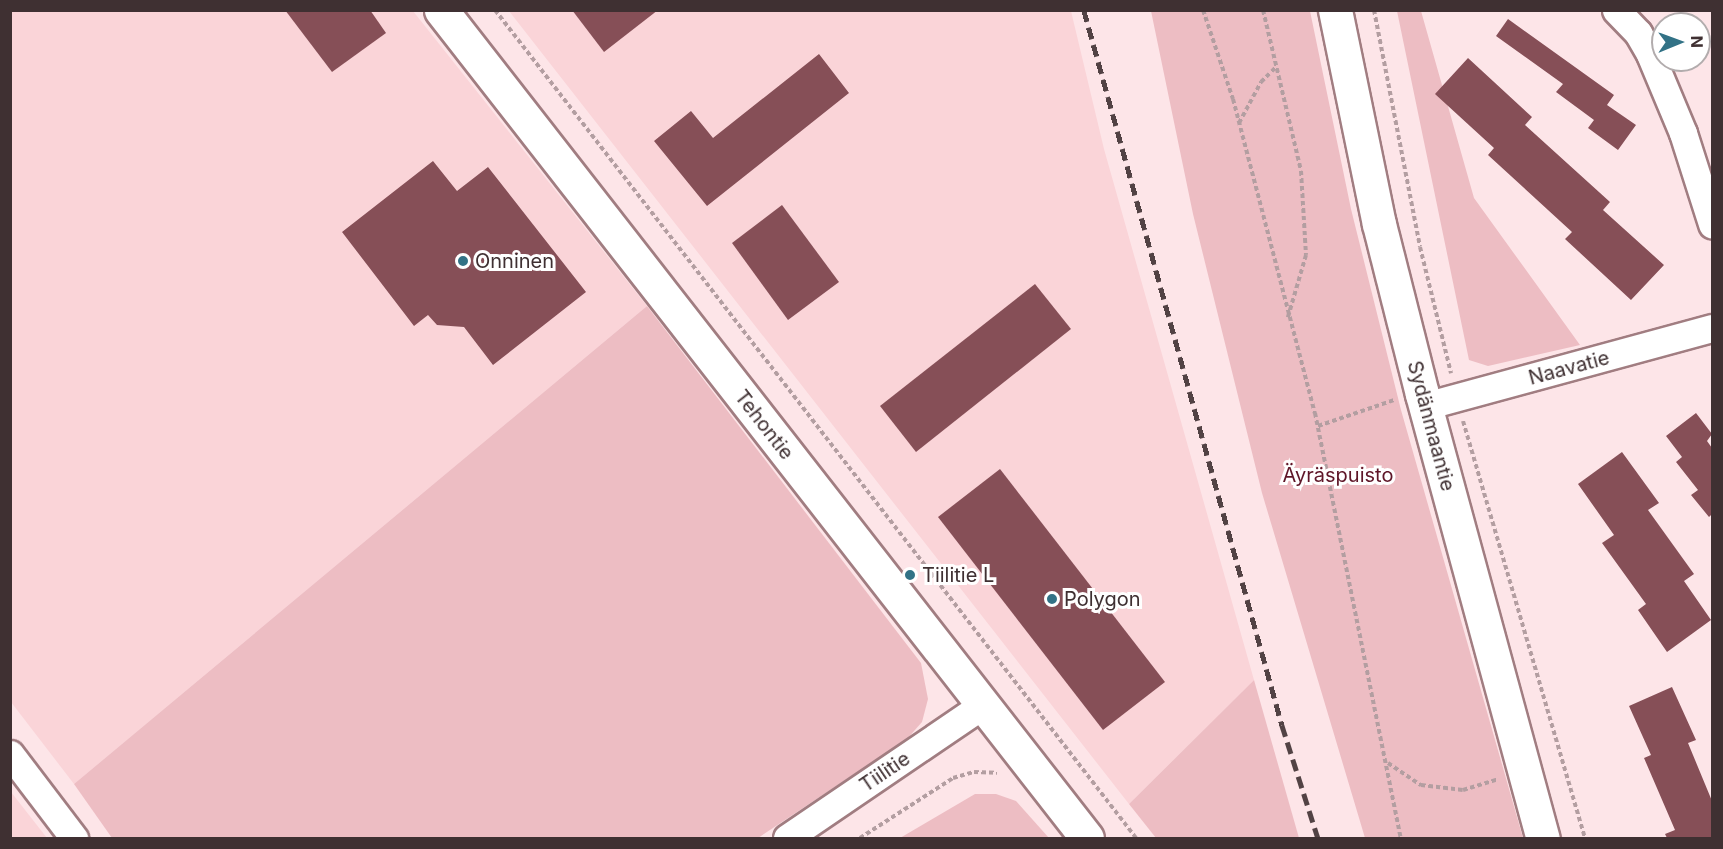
<!DOCTYPE html>
<meta charset="utf-8">
<style>
body{margin:0}
#map{position:relative;width:1723px;height:849px;overflow:hidden;background:#fde5e8;font-family:Inter,sans-serif}
div>[style]{position:absolute}
[style*='--x']{left:calc(var(--x)*1px);top:calc(var(--y)*1px);width:calc(var(--w)*1px);rotate:calc(var(--a)*1deg)}
.built>*{inset:0;background:#fad4d8}
.green>*{inset:0;background:#edbdc3}
.building>*{inset:0;background:#864f57}
.path>*{height:4px;margin-top:-2px;transform-origin:0;background:repeating-linear-gradient(90deg,#b39ea1 0 4.5px,transparent 0 7.5px)}
.roads{filter:drop-shadow(2px 0 #a17d81) drop-shadow(-2px 0 #a17d81) drop-shadow(0 2px #a17d81) drop-shadow(0 -2px #a17d81)}
.street>*{height:27px;margin:-13.5px;padding:0 13.5px;transform-origin:13.5px;border-radius:13.5px;background:#fff}
.secondary>*{height:33px;margin:-16.5px;padding:0 16.5px;transform-origin:16.5px;border-radius:16.5px;background:#fff}
.rail>*{height:4.5px;margin-top:-2.25px;transform-origin:0;background:repeating-linear-gradient(90deg,#524244 0 12px,transparent 0 18px)}
.dots>*{width:16px;height:16px;translate:-50% -50%;box-sizing:border-box;border:3px solid #fff;border-radius:50%}
span{translate:-50% -50%;white-space:nowrap;text-align:center;line-height:1.15;-webkit-text-stroke:6px #fff;paint-order:stroke}
.poi-label{font-size:20px;color:#3f3032}
.left{translate:0 -50%;text-align:left}
.street-label{font-size:20px;color:#3f3032}
.park-label{font-size:20px;color:#5f1628}
.frame{position:absolute;inset:0;border:12px solid #3f3032;pointer-events:none}
.north{position:absolute;left:1651px;top:12px;width:60px;height:60px;box-sizing:border-box;background:#fff;border:2px solid #b2acad;border-radius:50%;rotate:89deg;font-size:16px;font-weight:700;line-height:24px;text-align:center;color:#3f3032}
.north::after{content:'';display:block;margin:auto;width:21px;height:27px;background:#327286;clip-path:polygon(50% 0,100% 100%,50% 72%,0 100%)}
</style>
<div id="map">
<div class="built">
<div style="clip-path:polygon(11px 11px,413px 11px,647px 306px,74px 784px,11px 702px)"></div>
<div style="clip-path:polygon(509px 11px,1071px 11px,1104px 149px,1254px 680px,1129px 804px)"></div>
<div style="clip-path:polygon(10px 792px,11px 792px,47px 838px,11px 838px)"></div>
</div>
<div class="green">
<div style="clip-path:polygon(1151px 11px,1310px 11px,1351px 209px,1401px 410px,1523px 838px,1365px 838px,1262px 493px,1193px 214px)"></div>
<div style="clip-path:polygon(1397px 11px,1421px 11px,1474px 198px,1580px 345px,1488px 366px,1469px 360px)"></div>
<div style="clip-path:polygon(647px 306px,921px 663px,928px 699px,922px 722px,907px 739px,758px 838px,112px 838px,74px 784px)"></div>
<div style="clip-path:polygon(1254px 680px,1299px 838px,1156px 838px,1129px 804px)"></div>
<div style="clip-path:polygon(975px 794px,996px 794px,1016px 801px,1049px 838px,900px 838px)"></div>
</div>
<div class="building">
<div style="clip-path:polygon(285px 10px,370px 10px,386px 33px,332px 72px)"></div>
<div style="clip-path:polygon(572px 10px,658px 10px,604px 52px)"></div>
<div style="clip-path:polygon(1508px 19px,1614px 95px,1607px 105px,1636px 125px,1618px 150px,1588px 128px,1594px 120px,1556px 92px,1563px 84px,1496px 36px)"></div>
<div style="clip-path:polygon(819px 54px,849px 93px,707px 206px,654px 141px,691px 111px,713px 138px)"></div>
<div style="clip-path:polygon(1468px 58px,1532px 117px,1525px 125px,1610px 202px,1603px 210px,1664px 265px,1631px 300px,1565px 239px,1572px 232px,1488px 155px,1494px 148px,1435px 94px)"></div>
<div style="clip-path:polygon(433px 161px,457px 191px,488px 167px,586px 292px,493px 365px,464px 327px,437px 325px,428px 315px,414px 326px,342px 232px)"></div>
<div style="clip-path:polygon(782px 205px,839px 282px,788px 320px,732px 243px)"></div>
<div style="clip-path:polygon(1035px 284px,1071px 329px,916px 452px,880px 406px)"></div>
<div style="clip-path:polygon(1696px 413px,1712px 434px,1707px 441px,1712px 448px,1712px 514px,1709px 517px,1691px 495px,1698px 490px,1676px 462px,1682px 457px,1666px 436px)"></div>
<div style="clip-path:polygon(1622px 452px,1659px 503px,1648px 510px,1694px 574px,1684px 581px,1711px 620px,1667px 652px,1638px 610px,1646px 604px,1602px 543px,1614px 535px,1578px 484px)"></div>
<div style="clip-path:polygon(1000px 469px,1165px 682px,1103px 730px,938px 517px)"></div>
<div style="clip-path:polygon(1672px 687px,1696px 740px,1688px 743px,1712px 801px,1712px 838px,1667px 838px,1665px 834px,1675px 830px,1644px 758px,1651px 755px,1629px 706px)"></div>
</div>
<div class="path">
<div style="--x:495;--y:10;--w:1047;--a:52.25"></div>
<div style="--x:1203;--y:10;--w:94;--a:71.4"></div>
<div style="--x:1233;--y:99;--w:325;--a:75.4"></div>
<div style="--x:1315;--y:413;--w:434;--a:78.6"></div>
<div style="--x:1263;--y:10;--w:165;--a:76.7"></div>
<div style="--x:1301;--y:171;--w:84;--a:86.6"></div>
<div style="--x:1306;--y:255;--w:65;--a:106.2"></div>
<div style="--x:1374;--y:10;--w:241;--a:79"></div>
<div style="--x:1420;--y:247;--w:130;--a:76.2"></div>
<div style="--x:1239;--y:123;--w:47;--a:-61.8"></div>
<div style="--x:1261;--y:82;--w:20;--a:-45"></div>
<div style="--x:1463;--y:421;--w:434;--a:73.7"></div>
<div style="--x:1318;--y:426;--w:80;--a:-18.9"></div>
<div style="--x:1388;--y:763;--w:40;--a:34"></div>
<div style="--x:1421;--y:785;--w:42;--a:6.8"></div>
<div style="--x:1463;--y:790;--w:37;--a:-17"></div>
<div style="--x:860;--y:838;--w:111;--a:-32.8"></div>
<div style="--x:953;--y:778;--w:22;--a:-16"></div>
<div style="--x:974;--y:772;--w:23;--a:2"></div>
</div>
<div class="roads">
<div class="street">
<div style="--x:1616;--y:10;--w:32;--a:46"></div>
<div style="--x:1638;--y:33;--w:24;--a:60"></div>
<div style="--x:1650;--y:54;--w:86;--a:67.3"></div>
<div style="--x:1683;--y:133;--w:96;--a:72.3"></div>
<div style="--x:1425;--y:406;--w:297;--a:-15.2"></div>
<div style="--x:10;--y:754;--w:106;--a:52.7"></div>
<div style="--x:787;--y:838;--w:237;--a:-34.2"></div>
</div>
<div class="secondary">
<div style="--x:441;--y:10;--w:1050;--a:52.04"></div>
<div style="--x:1335;--y:10;--w:218;--a:78.4"></div>
<div style="--x:1379;--y:224;--w:175;--a:75.8"></div>
<div style="--x:1422;--y:394;--w:460;--a:74.8"></div>
</div>
</div>
<div class="rail">
<div style="--x:1084;--y:10;--w:742;--a:74.52"></div>
<div style="--x:1282;--y:725;--w:119;--a:72.3"></div>
</div>
<div class="dots">
<div style="left:463px;top:261px;background:#327286"></div>
<div style="left:910px;top:575px;background:#327286"></div>
<div style="left:1052px;top:599px;background:#327286"></div>
</div>
<div class="poi-label">
<span class="left" style="left:475px;top:261px">Onninen</span>
<span class="left" style="left:922px;top:575px">Tiilitie L</span>
<span class="left" style="left:1064px;top:599px">Polygon</span>
</div>
<div class="street-label">
<span style="left:1569px;top:368px;rotate:-15deg">Naavatie</span>
<span style="left:764px;top:425px;rotate:52deg">Tehontie</span>
<span style="left:1431px;top:426px;rotate:75deg">Sydänmaantie</span>
<span style="left:885px;top:772px;rotate:-34deg">Tiilitie</span>
</div>
<div class="park-label">
<span style="left:1338px;top:475px">Äyräspuisto</span>
</div>
<div class="frame"></div>
<div class="north">N</div>
</div>
